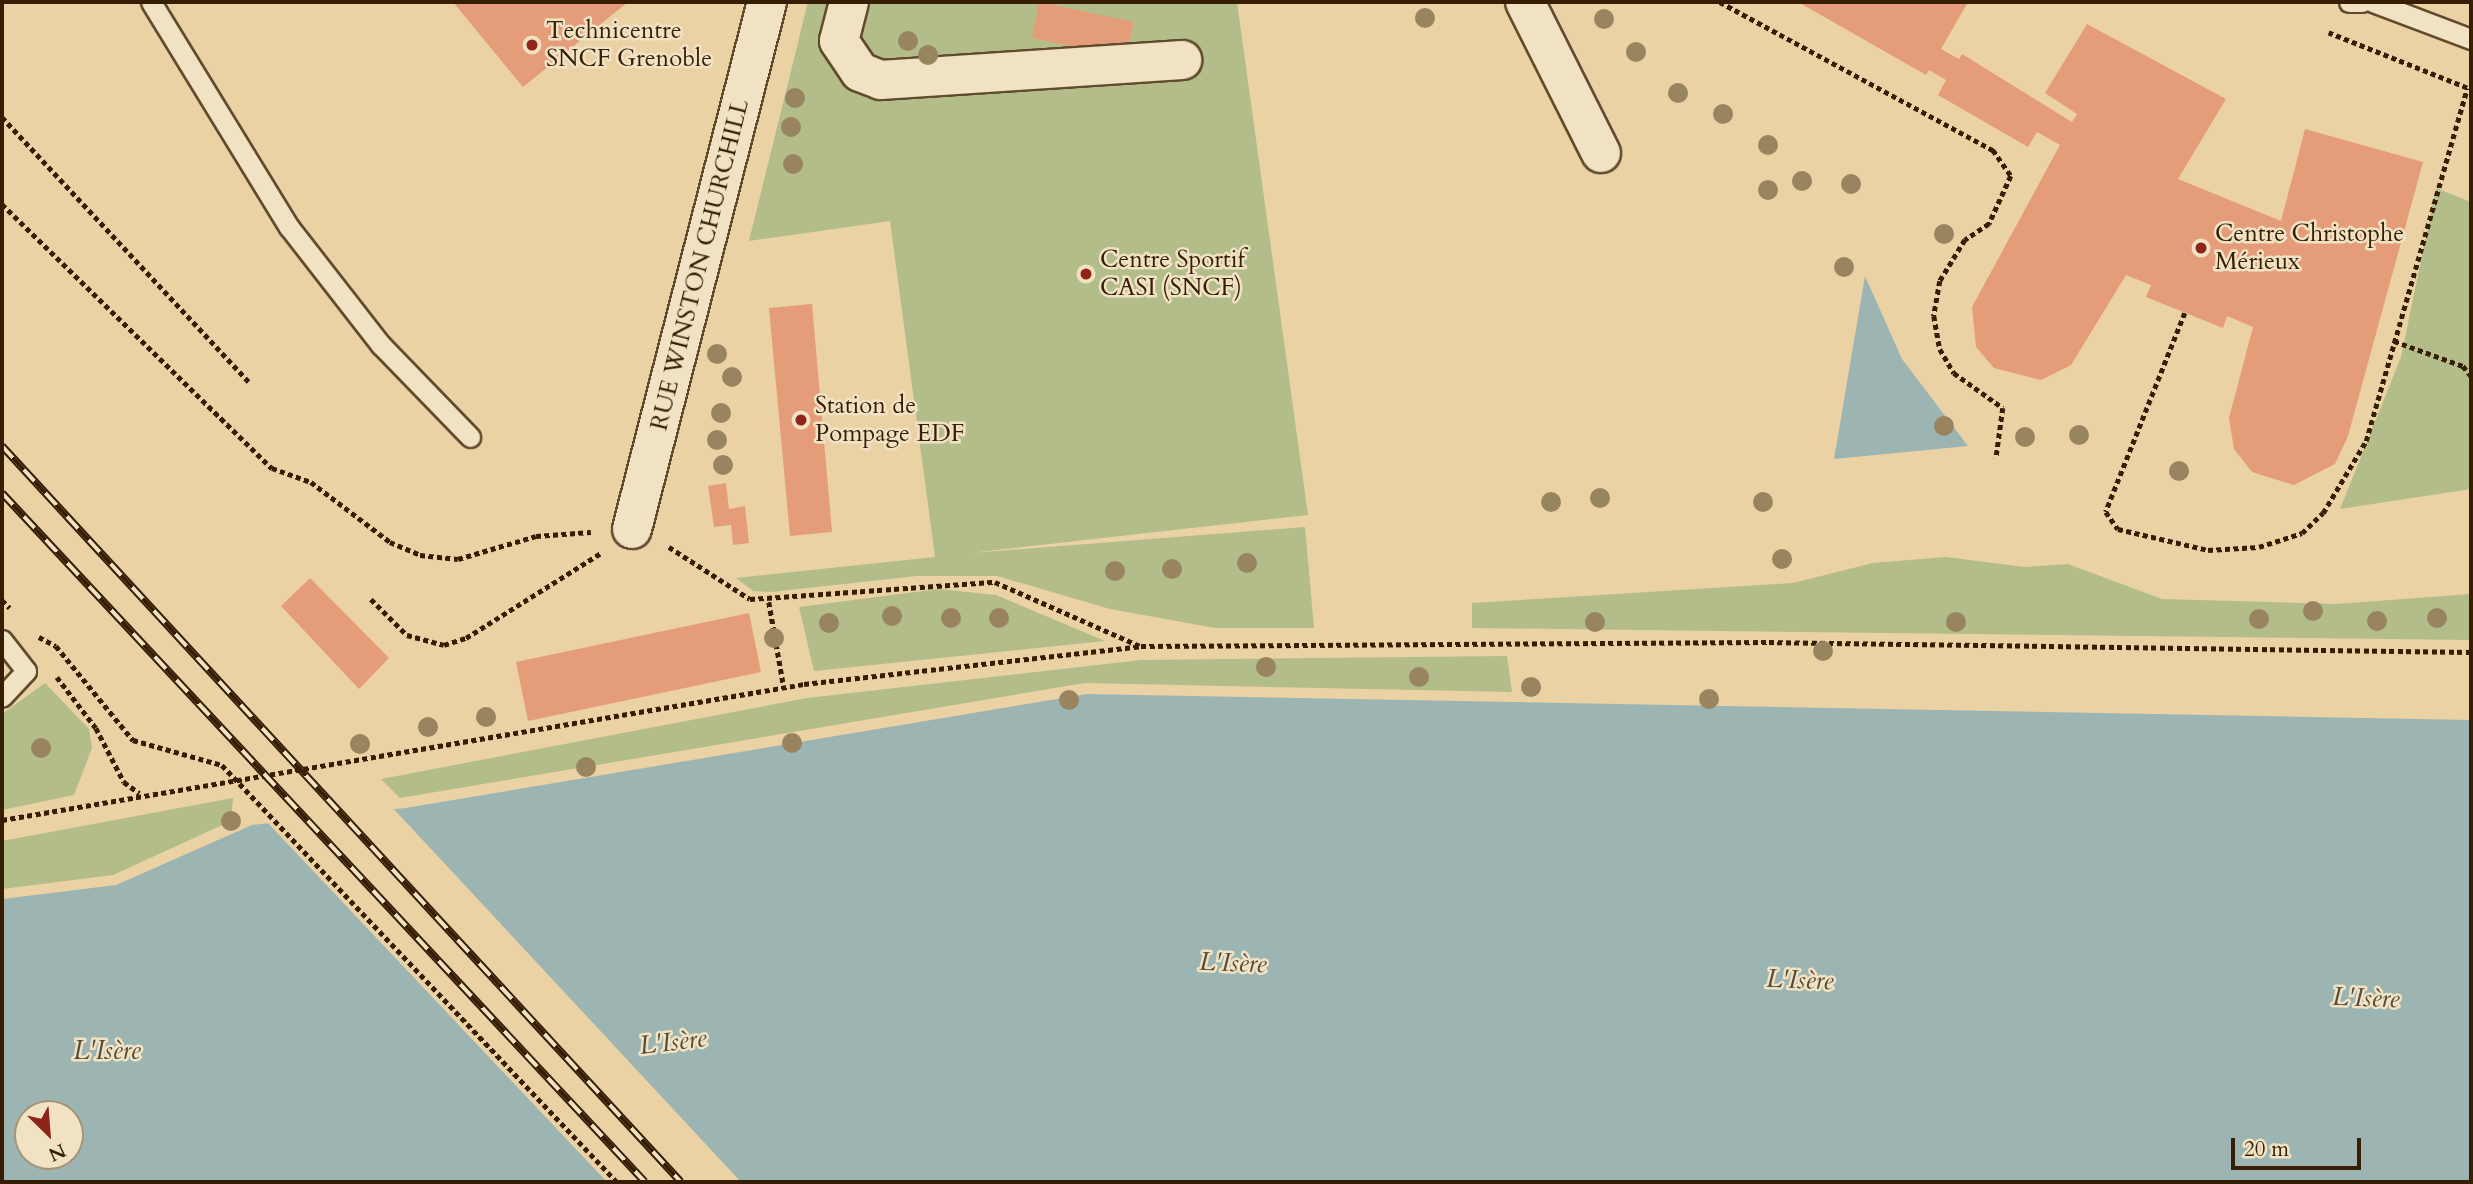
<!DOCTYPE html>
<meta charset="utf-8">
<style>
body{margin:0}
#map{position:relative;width:2473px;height:1184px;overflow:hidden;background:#ead2a4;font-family:Cardo,serif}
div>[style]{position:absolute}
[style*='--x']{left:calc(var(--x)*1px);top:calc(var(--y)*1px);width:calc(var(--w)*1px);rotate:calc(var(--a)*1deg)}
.green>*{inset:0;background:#b2bd8a}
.water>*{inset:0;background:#9db5b2}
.pier>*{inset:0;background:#ead2a4}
.building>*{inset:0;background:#e59d79}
.path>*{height:4.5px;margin-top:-2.25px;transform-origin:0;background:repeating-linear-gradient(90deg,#351e04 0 5px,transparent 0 8.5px)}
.roads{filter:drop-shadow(2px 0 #624b2c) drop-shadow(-2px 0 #624b2c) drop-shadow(0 2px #624b2c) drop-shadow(0 -2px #624b2c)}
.service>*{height:19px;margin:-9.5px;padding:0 9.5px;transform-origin:9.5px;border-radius:9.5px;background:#f1e2c4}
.minor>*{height:38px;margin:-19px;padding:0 19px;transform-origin:19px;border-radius:19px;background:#f1e2c4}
.rail>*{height:8px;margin-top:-4px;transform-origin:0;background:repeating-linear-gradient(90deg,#f1e2c4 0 16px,#351e04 0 32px);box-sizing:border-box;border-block:2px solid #351e04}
.path-bridge>*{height:4.5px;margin-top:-2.25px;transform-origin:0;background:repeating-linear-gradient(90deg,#351e04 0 5px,transparent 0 8.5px)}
.trees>*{width:20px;height:20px;margin:-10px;border-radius:50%;background:#98855f}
.dots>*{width:19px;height:19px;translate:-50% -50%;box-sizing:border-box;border:4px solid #f1e2c4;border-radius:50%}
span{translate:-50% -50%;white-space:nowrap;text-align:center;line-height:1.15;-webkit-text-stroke:5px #f1e2c4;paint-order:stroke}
.poi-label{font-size:24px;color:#351e04}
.left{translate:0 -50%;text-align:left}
.street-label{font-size:24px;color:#351e04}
.water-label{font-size:26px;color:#544b38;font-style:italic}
.frame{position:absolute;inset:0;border:4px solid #351e04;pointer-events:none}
.north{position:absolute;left:14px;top:1100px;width:70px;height:70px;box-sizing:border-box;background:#f1e2c4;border:2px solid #a69477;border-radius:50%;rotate:155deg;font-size:19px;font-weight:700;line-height:28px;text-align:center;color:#351e04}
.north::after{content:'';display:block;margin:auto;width:24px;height:32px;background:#8f2418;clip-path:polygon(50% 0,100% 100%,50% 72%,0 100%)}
.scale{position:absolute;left:2231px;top:1138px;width:130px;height:32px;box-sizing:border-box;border:4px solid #351e04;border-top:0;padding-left:9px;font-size:21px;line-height:24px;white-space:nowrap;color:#351e04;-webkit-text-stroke:5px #f1e2c4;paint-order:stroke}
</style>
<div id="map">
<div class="green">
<div style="clip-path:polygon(808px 2px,1237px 2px,1308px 515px,970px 553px,1305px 527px,1314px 628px,1215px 628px,1110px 609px,997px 576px,917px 576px,771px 592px,753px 591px,736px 578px,935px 557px,890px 221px,749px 241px)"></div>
<div style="clip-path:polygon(2436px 188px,2471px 202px,2471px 489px,2340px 509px,2401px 357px)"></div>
<div style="clip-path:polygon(1946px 557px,2025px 567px,2068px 564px,2162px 599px,2336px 604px,2471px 594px,2471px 640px,1472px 628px,1472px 603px,1793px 583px,1873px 563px)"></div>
<div style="clip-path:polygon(939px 589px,996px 595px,1105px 641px,814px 671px,799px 607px)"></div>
<div style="clip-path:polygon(1507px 656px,1512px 692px,1085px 683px,400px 798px,381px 779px,807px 698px,1141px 660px)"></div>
<div style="clip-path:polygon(45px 683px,89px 729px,92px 748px,74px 795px,2px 810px,2px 714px)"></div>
<div style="clip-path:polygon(233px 798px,231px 821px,113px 875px,2px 889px,2px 841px)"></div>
</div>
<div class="water">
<div style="clip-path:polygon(1865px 276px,1902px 359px,1968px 446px,1834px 459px)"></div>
<div style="clip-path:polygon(evenodd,1087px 694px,2471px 720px,2471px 1182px,2px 1182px,2px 899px,116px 885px,252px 825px,405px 808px,1087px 694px,28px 1114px,70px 1114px,70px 1156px,28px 1156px,28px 1114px)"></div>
</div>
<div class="pier">
<div style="clip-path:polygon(391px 806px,741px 1182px,607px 1182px,265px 820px)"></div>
</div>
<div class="building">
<div style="clip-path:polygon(453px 2px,628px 2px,523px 87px)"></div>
<div style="clip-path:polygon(1039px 2px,1134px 22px,1125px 58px,1032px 38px)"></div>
<div style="clip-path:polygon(1798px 2px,1968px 2px,1941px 49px,1959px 59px,1962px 54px,2072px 122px,2077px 114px,2045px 93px,2087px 24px,2226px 99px,2178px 179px,2281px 221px,2305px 129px,2423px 162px,2348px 436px,2335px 464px,2294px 485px,2252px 472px,2234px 449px,2229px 418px,2253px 327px,2227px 316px,2223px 328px,2146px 297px,2151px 285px,2126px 275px,2071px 365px,2041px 380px,1994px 368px,1976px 347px,1972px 307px,2060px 145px,2037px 132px,2028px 147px,1938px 95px,1946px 80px,1929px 70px,1926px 75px)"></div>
<div style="clip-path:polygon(812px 304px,832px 532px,790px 536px,769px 308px)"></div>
<div style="clip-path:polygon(726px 483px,729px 509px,745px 506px,749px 543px,733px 545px,731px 525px,714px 527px,708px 486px)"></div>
<div style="clip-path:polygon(310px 578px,389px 658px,359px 689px,281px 606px)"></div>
<div style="clip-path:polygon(749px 613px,761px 672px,528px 721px,516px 662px)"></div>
</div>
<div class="path">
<div style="--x:1720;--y:2;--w:311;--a:28.5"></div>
<div style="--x:1993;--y:150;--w:32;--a:55"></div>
<div style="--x:2011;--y:176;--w:53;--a:114.6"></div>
<div style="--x:1989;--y:224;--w:29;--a:146"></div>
<div style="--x:1965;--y:240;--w:48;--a:121.4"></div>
<div style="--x:1940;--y:281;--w:36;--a:100"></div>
<div style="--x:1934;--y:316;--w:34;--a:80"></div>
<div style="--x:1940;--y:349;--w:28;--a:60"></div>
<div style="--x:1954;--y:373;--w:60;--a:35.5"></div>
<div style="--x:2003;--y:408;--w:51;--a:97.8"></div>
<div style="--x:2;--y:117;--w:362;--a:47"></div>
<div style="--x:2;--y:204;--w:378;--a:44.4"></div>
<div style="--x:272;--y:468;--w:41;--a:19.7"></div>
<div style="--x:311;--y:482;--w:99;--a:37.2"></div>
<div style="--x:390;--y:542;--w:33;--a:23"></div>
<div style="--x:420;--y:555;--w:38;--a:6"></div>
<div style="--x:458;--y:559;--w:81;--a:-16.4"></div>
<div style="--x:536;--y:536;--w:55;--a:-4.2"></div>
<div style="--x:2185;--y:313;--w:214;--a:111.7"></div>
<div style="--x:2106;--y:512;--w:21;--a:55"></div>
<div style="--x:2118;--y:529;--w:92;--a:13.1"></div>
<div style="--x:2208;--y:550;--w:51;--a:-3.4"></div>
<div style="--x:2259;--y:547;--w:45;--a:-18"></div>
<div style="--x:2302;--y:533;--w:29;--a:-44"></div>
<div style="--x:2323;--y:513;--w:84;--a:-59.2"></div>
<div style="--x:2366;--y:441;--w:367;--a:-74"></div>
<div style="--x:2467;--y:88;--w:149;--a:-158.3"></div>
<div style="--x:2394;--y:341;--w:73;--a:19.9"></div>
<div style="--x:2463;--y:366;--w:13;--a:51"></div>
<div style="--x:669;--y:547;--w:96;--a:32.7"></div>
<div style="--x:750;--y:599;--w:246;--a:-4"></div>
<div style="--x:995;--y:582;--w:158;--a:23.8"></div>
<div style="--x:371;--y:599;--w:51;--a:45"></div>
<div style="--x:407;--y:635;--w:38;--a:15"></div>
<div style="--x:444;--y:645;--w:23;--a:-18"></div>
<div style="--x:466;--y:638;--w:160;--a:-32.2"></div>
<div style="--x:2;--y:600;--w:11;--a:45"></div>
<div style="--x:769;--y:602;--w:87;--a:80.1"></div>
<div style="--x:39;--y:637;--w:19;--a:28"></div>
<div style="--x:56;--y:646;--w:122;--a:50.7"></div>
<div style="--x:133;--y:740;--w:92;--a:15.7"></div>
<div style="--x:57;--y:677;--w:64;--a:52.6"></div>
<div style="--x:96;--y:728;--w:61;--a:62.6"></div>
<div style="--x:124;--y:782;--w:19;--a:36"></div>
<div style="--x:2;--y:820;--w:813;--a:-9.62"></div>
<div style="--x:804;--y:684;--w:339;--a:-6.4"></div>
<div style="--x:1141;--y:646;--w:628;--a:-0.36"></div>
<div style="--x:1769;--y:642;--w:702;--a:0.82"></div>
</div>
<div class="roads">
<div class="service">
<div style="--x:151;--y:2;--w:264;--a:58.5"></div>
<div style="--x:289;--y:227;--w:150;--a:52.1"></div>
<div style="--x:381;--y:345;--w:128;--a:45.9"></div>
<div style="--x:2349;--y:2;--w:13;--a:0"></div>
<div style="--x:2373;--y:2;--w:105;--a:20.7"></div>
<div style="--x:2;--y:640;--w:39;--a:52"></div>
<div style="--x:26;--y:671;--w:35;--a:133"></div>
</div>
<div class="minor">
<div style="--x:849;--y:2;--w:40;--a:104.4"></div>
<div style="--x:839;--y:41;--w:37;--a:56"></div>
<div style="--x:860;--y:72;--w:22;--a:21"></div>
<div style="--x:881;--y:80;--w:302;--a:-3.8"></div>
<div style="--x:1525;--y:2;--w:169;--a:63.3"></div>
<div style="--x:632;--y:529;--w:544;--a:-75.63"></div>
</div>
</div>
<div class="rail">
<div style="--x:2;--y:446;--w:1001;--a:47.31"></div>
<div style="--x:2;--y:493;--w:942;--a:46.98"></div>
</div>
<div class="path-bridge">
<div style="--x:222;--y:765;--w:574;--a:46.55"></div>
</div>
<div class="trees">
<div style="left:1425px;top:18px"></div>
<div style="left:1604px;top:19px"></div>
<div style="left:908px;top:41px"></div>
<div style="left:1636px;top:52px"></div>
<div style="left:928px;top:55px"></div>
<div style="left:1678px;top:93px"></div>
<div style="left:795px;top:98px"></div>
<div style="left:1723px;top:114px"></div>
<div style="left:791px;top:127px"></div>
<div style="left:1768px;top:145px"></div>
<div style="left:793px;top:164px"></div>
<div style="left:1802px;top:181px"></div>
<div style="left:1851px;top:184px"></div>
<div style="left:1768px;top:190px"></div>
<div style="left:1944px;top:234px"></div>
<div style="left:1844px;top:267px"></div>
<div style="left:717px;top:354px"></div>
<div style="left:732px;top:377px"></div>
<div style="left:721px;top:413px"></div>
<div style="left:1944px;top:426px"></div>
<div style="left:2079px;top:435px"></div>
<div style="left:2025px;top:437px"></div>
<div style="left:717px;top:440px"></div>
<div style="left:723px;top:465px"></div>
<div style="left:2179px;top:471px"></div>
<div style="left:1600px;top:498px"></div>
<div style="left:1551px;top:502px"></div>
<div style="left:1763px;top:502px"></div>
<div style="left:1782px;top:559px"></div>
<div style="left:1247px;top:563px"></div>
<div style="left:1172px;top:569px"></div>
<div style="left:1115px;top:571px"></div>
<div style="left:2313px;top:611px"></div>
<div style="left:892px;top:616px"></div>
<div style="left:951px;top:618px"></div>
<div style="left:999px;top:618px"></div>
<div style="left:2437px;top:618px"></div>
<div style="left:2259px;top:619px"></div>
<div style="left:2377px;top:621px"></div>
<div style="left:1595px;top:622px"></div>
<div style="left:1956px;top:622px"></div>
<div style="left:829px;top:623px"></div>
<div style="left:774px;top:638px"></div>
<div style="left:1823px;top:651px"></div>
<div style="left:1266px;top:667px"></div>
<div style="left:1419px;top:677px"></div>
<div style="left:1531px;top:687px"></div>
<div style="left:1709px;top:699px"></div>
<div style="left:1069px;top:700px"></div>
<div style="left:486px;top:717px"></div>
<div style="left:428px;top:727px"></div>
<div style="left:792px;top:743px"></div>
<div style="left:360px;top:744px"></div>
<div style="left:41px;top:748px"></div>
<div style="left:586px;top:767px"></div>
<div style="left:231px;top:821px"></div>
</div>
<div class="dots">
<div style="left:532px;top:45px;background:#8f2418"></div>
<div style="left:2201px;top:248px;background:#8f2418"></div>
<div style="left:1086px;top:274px;background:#8f2418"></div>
<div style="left:801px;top:420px;background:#8f2418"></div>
</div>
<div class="poi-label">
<span class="left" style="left:546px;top:45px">Technicentre<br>SNCF Grenoble</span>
<span class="left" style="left:2215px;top:248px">Centre Christophe<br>Mérieux</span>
<span class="left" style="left:1100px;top:274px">Centre Sportif<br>CASI (SNCF)</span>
<span class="left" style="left:815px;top:420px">Station de<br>Pompage EDF</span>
</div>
<div class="street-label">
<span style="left:700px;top:265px;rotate:-76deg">RUE WINSTON CHURCHILL</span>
</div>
<div class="water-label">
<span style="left:1233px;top:963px;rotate:2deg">L'Isère</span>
<span style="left:1800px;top:980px;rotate:2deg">L'Isère</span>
<span style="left:2366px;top:998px;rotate:2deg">L'Isère</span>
<span style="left:673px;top:1042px;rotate:-7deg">L'Isère</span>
<span style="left:107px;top:1051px">L'Isère</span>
</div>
<div class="frame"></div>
<div class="north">N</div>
<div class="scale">20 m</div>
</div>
